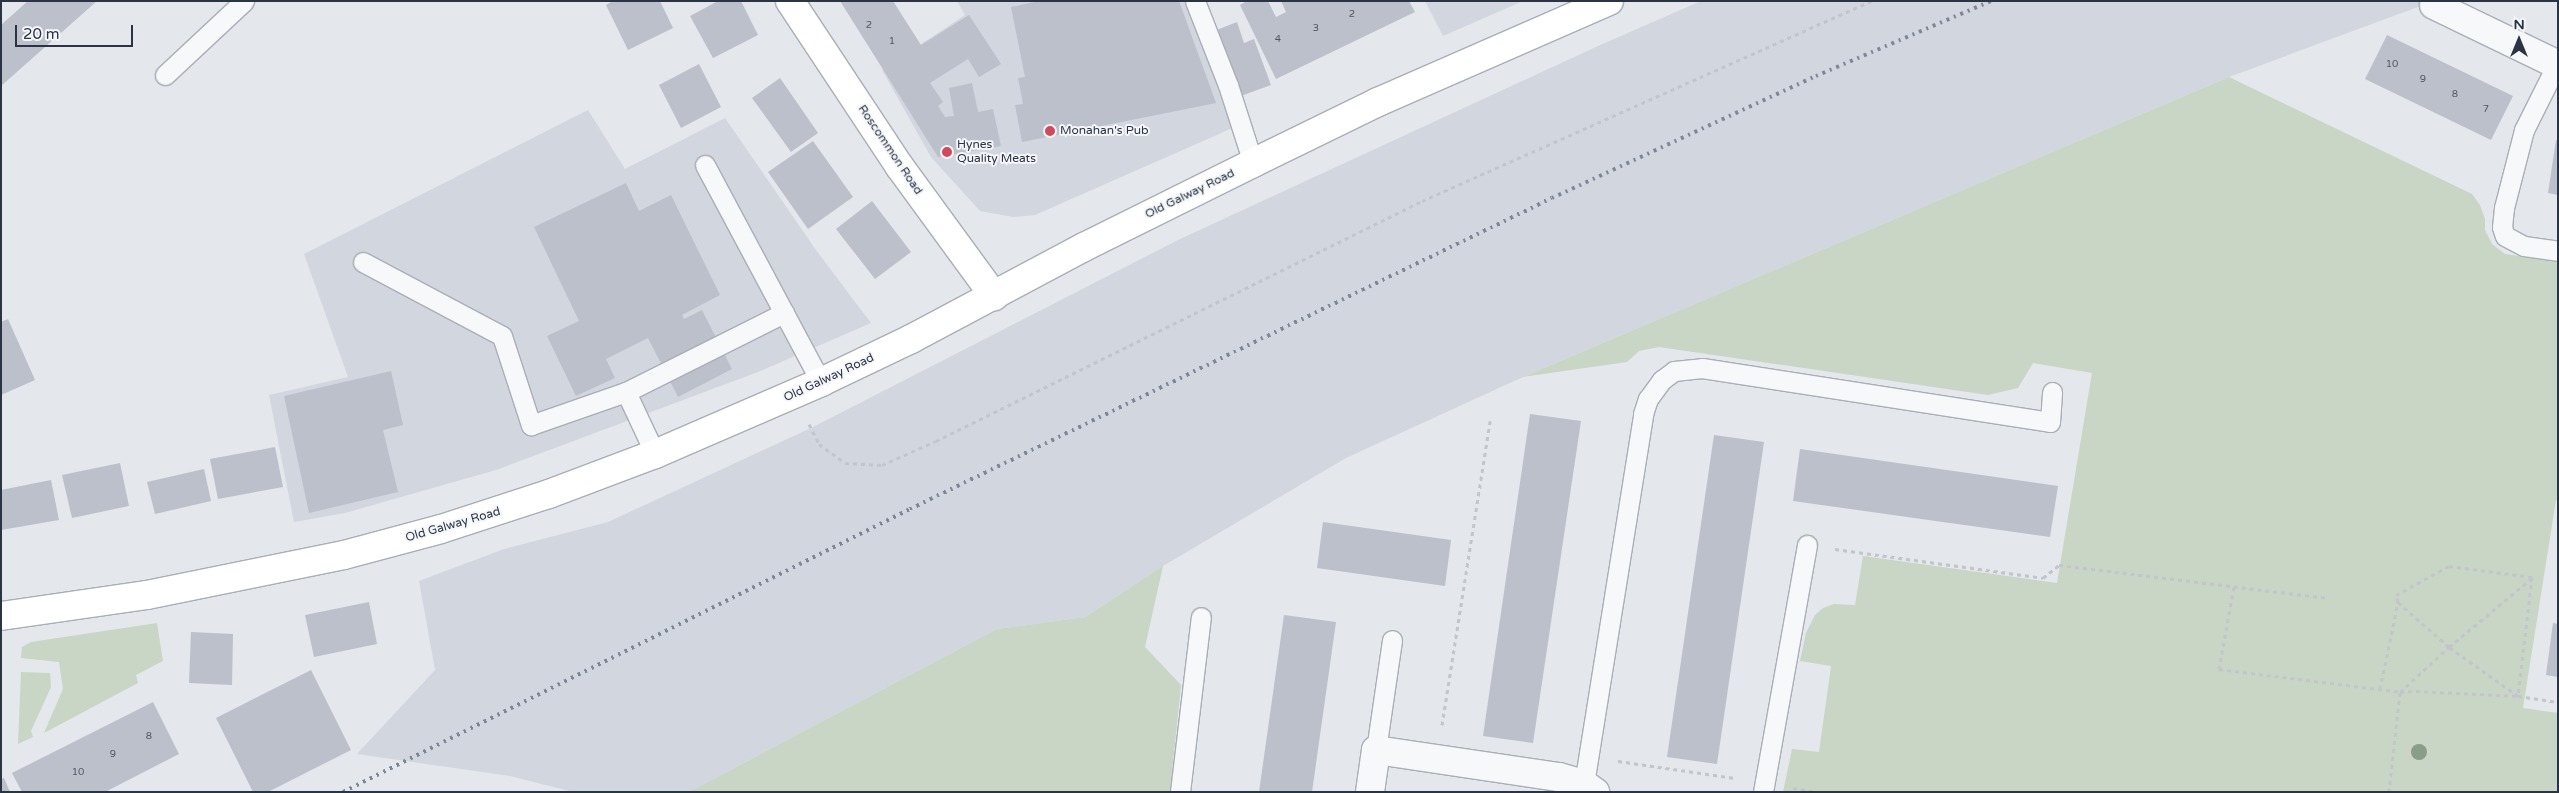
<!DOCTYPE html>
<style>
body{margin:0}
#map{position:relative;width:2559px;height:793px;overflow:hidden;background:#e4e7ec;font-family:"Varela Round",sans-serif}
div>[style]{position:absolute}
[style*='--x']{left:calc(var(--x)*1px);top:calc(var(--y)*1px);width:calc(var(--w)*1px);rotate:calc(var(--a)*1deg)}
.built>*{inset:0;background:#d2d6de}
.green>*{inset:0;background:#c9d6c5}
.building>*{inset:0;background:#bbc0ca}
.path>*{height:3px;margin-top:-1.5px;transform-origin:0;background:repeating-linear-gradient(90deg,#c2c5cb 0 4px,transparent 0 8px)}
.roads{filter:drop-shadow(1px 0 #a9aeb7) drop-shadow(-1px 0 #a9aeb7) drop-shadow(0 1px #a9aeb7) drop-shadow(0 -1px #a9aeb7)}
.service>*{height:19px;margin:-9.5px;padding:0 9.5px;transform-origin:9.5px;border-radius:9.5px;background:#f7f8fa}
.minor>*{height:28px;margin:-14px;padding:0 14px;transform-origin:14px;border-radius:14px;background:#f7f8fa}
.secondary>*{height:28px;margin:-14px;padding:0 14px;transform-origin:14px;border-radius:14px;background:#fff}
.rail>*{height:4px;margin-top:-2px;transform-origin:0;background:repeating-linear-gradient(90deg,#7d8696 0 2.5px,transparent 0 7.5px)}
.trees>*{width:16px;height:16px;margin:-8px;border-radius:50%;background:#899d89}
.dots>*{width:14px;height:14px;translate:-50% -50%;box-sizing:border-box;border:2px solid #f4f6f9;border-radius:50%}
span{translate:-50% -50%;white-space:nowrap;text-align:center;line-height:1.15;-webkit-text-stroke:4px #f4f6f9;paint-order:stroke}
.number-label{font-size:10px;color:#4f5766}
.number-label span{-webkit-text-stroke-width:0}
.poi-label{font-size:12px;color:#2b3445}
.left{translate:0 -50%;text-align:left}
.street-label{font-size:12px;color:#2b3445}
.frame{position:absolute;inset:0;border:2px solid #2b3445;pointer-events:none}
.north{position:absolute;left:2494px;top:15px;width:50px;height:50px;-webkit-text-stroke:4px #f4f6f9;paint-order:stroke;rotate:0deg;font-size:14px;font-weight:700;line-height:20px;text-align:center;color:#2b3445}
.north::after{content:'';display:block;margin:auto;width:18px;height:22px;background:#2b3445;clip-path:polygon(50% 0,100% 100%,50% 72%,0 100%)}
.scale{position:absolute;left:15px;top:25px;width:118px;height:22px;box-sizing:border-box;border:2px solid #2b3445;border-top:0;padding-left:6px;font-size:15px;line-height:18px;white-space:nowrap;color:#2b3445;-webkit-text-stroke:4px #f4f6f9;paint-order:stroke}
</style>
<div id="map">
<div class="built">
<div style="clip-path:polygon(957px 1px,1202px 1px,1244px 123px,1035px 215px,1013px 217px,980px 211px,931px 157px,882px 70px,965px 15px)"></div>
<div style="clip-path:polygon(1425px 1px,1523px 1px,1443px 36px)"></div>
<div style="clip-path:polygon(1701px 1px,2434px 1px,2229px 77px,1523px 377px,1346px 458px,1163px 566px,1085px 617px,997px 629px,689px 792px,573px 792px,510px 776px,357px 754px,435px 670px,419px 581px,504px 549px,608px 522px,811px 428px,1178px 240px,1598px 46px)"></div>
<div style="clip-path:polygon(588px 110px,625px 169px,725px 118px,816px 250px,871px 323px,758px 372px,496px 470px,345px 513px,294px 522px,269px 395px,348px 377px,304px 254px)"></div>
</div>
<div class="green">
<div style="clip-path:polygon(2229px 77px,2472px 194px,2480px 205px,2485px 219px,2485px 230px,2492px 244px,2505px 254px,2558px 262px,2558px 500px,2556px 500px,2523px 708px,2558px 713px,2558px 792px,1783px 792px,1792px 749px,1819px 752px,1831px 666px,1800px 661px,1806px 633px,1815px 615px,1823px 608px,1834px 604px,1855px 605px,1863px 556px,2057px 583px,2092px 373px,2033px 363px,2018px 388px,1988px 395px,1659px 347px,1639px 351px,1627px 362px,1523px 377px)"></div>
<div style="clip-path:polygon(1163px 566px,1145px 647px,1181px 685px,1170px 792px,689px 792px,997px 629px,1085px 617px)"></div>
<div style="clip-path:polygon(157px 623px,163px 661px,136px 675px,138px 683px,44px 733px,63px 689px,59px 662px,21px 658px,22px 647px,31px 642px)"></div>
<div style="clip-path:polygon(21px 672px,50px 673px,51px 687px,31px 731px,33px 737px,18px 744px)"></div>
</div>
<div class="building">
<div style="clip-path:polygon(28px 1px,97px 1px,1px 86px,1px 25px)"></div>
<div style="clip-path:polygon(613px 1px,660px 1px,673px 28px,628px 50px,606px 5px)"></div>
<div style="clip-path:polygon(718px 1px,741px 1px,758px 35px,713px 58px,690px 16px)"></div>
<div style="clip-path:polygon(840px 1px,893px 1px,921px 45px,969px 15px,1001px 64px,979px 77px,968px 59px,930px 83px,943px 102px,938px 106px,945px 117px,954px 116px,949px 88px,972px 83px,978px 112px,993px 109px,1001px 146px,938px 157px)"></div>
<div style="clip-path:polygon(1039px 1px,1179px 1px,1216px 103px,1022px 142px,1015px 105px,1023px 104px,1018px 78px,1025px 77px,1011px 7px)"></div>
<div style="clip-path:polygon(1247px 1px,1268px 1px,1276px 17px,1286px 12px,1281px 1px,1409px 1px,1415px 12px,1276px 79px,1240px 5px)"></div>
<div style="clip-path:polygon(1237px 22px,1244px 43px,1254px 39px,1271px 85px,1238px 97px,1214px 31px)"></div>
<div style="clip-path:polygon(2387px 35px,2513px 96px,2491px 140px,2365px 79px)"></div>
<div style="clip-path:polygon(699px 64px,721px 107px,681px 128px,659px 85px)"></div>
<div style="clip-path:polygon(780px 78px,818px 133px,791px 152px,752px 98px)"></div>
<div style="clip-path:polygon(2556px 140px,2558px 141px,2558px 195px,2548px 193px)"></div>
<div style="clip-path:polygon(813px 141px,853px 197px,808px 229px,768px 172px)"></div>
<div style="clip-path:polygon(626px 183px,639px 211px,671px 195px,720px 295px,682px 315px,684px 319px,702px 310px,732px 369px,678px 397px,648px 338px,606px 359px,615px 378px,576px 396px,547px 336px,579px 321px,534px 227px)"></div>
<div style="clip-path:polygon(872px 201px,911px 252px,875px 279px,836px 229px)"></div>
<div style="clip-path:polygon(8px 319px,35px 380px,1px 395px,1px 322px)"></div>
<div style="clip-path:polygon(391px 371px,403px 425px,383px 430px,398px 492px,309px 513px,284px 396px)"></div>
<div style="clip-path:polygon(1530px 414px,1581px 421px,1533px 743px,1483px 736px)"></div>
<div style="clip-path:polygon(1714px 435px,1764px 442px,1717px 764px,1667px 757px)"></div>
<div style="clip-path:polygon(275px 447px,283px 487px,218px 499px,210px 459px)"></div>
<div style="clip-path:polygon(1800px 449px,2058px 486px,2050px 537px,1793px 501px)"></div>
<div style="clip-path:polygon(120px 463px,129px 506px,72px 518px,62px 475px)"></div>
<div style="clip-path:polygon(204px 469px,211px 501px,155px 514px,147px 482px)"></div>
<div style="clip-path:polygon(51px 480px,59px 520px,1px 530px,1px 490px)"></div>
<div style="clip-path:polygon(1323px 522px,1451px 540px,1445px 586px,1317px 568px)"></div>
<div style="clip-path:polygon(369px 602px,377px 644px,314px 657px,305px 615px)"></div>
<div style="clip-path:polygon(1284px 615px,1336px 622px,1312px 792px,1259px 792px)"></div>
<div style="clip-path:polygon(2553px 623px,2558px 624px,2558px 677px,2546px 675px)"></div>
<div style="clip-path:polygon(191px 632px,233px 634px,232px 685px,189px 683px)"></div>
<div style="clip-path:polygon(311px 670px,351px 750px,268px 792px,253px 792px,216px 718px)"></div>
<div style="clip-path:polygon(153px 702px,179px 754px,105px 792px,22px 792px,12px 773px)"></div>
<div style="clip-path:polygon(4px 778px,10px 792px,1px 792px,1px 779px)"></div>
</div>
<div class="path">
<div style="--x:809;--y:424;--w:22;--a:63"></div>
<div style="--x:819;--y:444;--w:32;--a:36"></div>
<div style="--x:845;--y:463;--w:37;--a:3"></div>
<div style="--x:882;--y:465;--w:59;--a:-24"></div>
<div style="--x:936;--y:441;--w:542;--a:-26.28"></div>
<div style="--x:1422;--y:201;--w:492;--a:-24"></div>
<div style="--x:1835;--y:549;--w:210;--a:7.9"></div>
<div style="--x:2043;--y:578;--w:21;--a:-39"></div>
<div style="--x:2059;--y:565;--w:271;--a:7"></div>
<div style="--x:2234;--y:587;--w:83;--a:100.4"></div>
<div style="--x:2219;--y:669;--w:182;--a:7.2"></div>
<div style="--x:2400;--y:692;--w:16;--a:-4"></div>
<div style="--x:2416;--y:691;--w:102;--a:2.8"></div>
<div style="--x:2518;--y:696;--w:40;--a:8.5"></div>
<div style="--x:2380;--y:689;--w:89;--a:-78.3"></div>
<div style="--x:2398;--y:602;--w:7;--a:-106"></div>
<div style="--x:2396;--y:595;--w:60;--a:-28.7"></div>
<div style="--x:2449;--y:566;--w:84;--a:7.5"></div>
<div style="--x:2532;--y:577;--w:120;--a:96.7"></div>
<div style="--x:2518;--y:696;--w:85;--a:-144.6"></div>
<div style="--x:2449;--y:647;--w:68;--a:-138.6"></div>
<div style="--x:1442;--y:725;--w:308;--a:-81"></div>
<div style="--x:1618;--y:761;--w:118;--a:8.3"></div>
<div style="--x:1793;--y:788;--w:22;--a:10"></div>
<div style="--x:2389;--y:792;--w:101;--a:-83.7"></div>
<div style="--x:2400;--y:692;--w:67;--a:-42.6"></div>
<div style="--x:2449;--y:647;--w:108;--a:-39.7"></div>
</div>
<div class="roads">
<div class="service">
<div style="--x:1195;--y:1;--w:90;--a:68.6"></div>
<div style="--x:1228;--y:85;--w:82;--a:72.2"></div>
<div style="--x:2557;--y:64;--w:74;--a:116.6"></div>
<div style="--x:2524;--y:130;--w:81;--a:104.4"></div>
<div style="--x:2504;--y:208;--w:19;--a:96"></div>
<div style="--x:2502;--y:227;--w:9;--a:72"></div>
<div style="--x:2505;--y:236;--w:21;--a:28"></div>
<div style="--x:2524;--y:246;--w:34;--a:8"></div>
<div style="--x:165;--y:75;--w:108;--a:-43.1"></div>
<div style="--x:705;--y:165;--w:246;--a:61.9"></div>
<div style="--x:363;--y:262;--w:157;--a:28"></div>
<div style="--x:502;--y:336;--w:94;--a:72"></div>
<div style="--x:531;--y:425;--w:101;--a:-19.2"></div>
<div style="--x:626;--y:392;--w:177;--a:-26.6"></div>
<div style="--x:626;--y:392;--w:68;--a:64.9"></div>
<div style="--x:1376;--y:750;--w:111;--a:-81.7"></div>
<div style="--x:1584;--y:784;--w:375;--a:-80.9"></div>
<div style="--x:1643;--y:414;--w:16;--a:-72"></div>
<div style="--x:1648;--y:399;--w:24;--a:-54"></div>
<div style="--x:1662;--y:380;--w:15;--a:-37"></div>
<div style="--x:1674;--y:371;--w:28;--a:-6"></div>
<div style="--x:1702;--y:368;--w:352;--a:8.8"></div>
<div style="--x:2050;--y:422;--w:30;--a:-86"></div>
<div style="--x:1180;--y:792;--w:176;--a:-83.2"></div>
<div style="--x:1763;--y:792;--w:251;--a:-79.9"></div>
</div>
<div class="minor">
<div style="--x:2434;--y:5;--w:138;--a:25.8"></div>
<div style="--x:1370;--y:792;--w:42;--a:-81.9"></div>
<div style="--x:1376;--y:750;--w:185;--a:8.4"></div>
<div style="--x:1559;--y:777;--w:26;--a:16"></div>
<div style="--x:1584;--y:784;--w:14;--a:36"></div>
</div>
<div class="secondary">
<div style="--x:790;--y:1;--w:199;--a:56.5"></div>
<div style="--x:900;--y:167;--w:160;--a:53.9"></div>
<div style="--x:1;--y:616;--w:148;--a:-8.2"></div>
<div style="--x:147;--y:595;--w:201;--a:-11.5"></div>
<div style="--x:344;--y:555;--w:100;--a:-15"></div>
<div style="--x:441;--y:529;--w:114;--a:-18"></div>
<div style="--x:549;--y:494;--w:113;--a:-20.7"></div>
<div style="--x:655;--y:454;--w:181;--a:-23.4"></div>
<div style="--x:821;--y:382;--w:100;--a:-25.5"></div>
<div style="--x:911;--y:339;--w:196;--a:-28"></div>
<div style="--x:1084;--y:247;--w:189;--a:-26.4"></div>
<div style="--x:1253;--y:163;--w:139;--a:-26"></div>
<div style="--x:1378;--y:102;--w:252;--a:-23.6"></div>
</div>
</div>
<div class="rail">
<div style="--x:343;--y:792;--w:634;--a:-26.52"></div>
<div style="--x:910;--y:509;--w:713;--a:-25.85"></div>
<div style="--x:1552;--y:198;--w:291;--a:-24.8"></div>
<div style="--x:1816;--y:76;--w:190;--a:-23.2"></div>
</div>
<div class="trees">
<div style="left:2419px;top:752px"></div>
</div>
<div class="dots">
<div style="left:1050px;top:131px;background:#d1495b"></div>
<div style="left:947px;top:152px;background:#d1495b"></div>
</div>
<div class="number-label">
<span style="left:1352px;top:15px">2</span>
<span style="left:869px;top:26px">2</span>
<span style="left:1316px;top:29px">3</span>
<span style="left:1278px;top:40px">4</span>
<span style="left:892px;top:42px">1</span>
<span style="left:2392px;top:65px">10</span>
<span style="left:2423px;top:80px">9</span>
<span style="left:2455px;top:95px">8</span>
<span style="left:2486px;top:110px">7</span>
<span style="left:149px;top:737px">8</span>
<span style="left:113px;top:755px">9</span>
<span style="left:78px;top:773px">10</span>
</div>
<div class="poi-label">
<span class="left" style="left:1060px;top:131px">Monahan's Pub</span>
<span class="left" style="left:957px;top:152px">Hynes<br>Quality Meats</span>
</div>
<div class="street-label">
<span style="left:890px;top:150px;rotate:56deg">Roscommon Road</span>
<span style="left:1190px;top:194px;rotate:-26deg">Old Galway Road</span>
<span style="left:829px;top:378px;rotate:-25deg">Old Galway Road</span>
<span style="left:453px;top:525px;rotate:-16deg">Old Galway Road</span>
</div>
<div class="frame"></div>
<div class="north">N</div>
<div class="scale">20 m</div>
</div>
